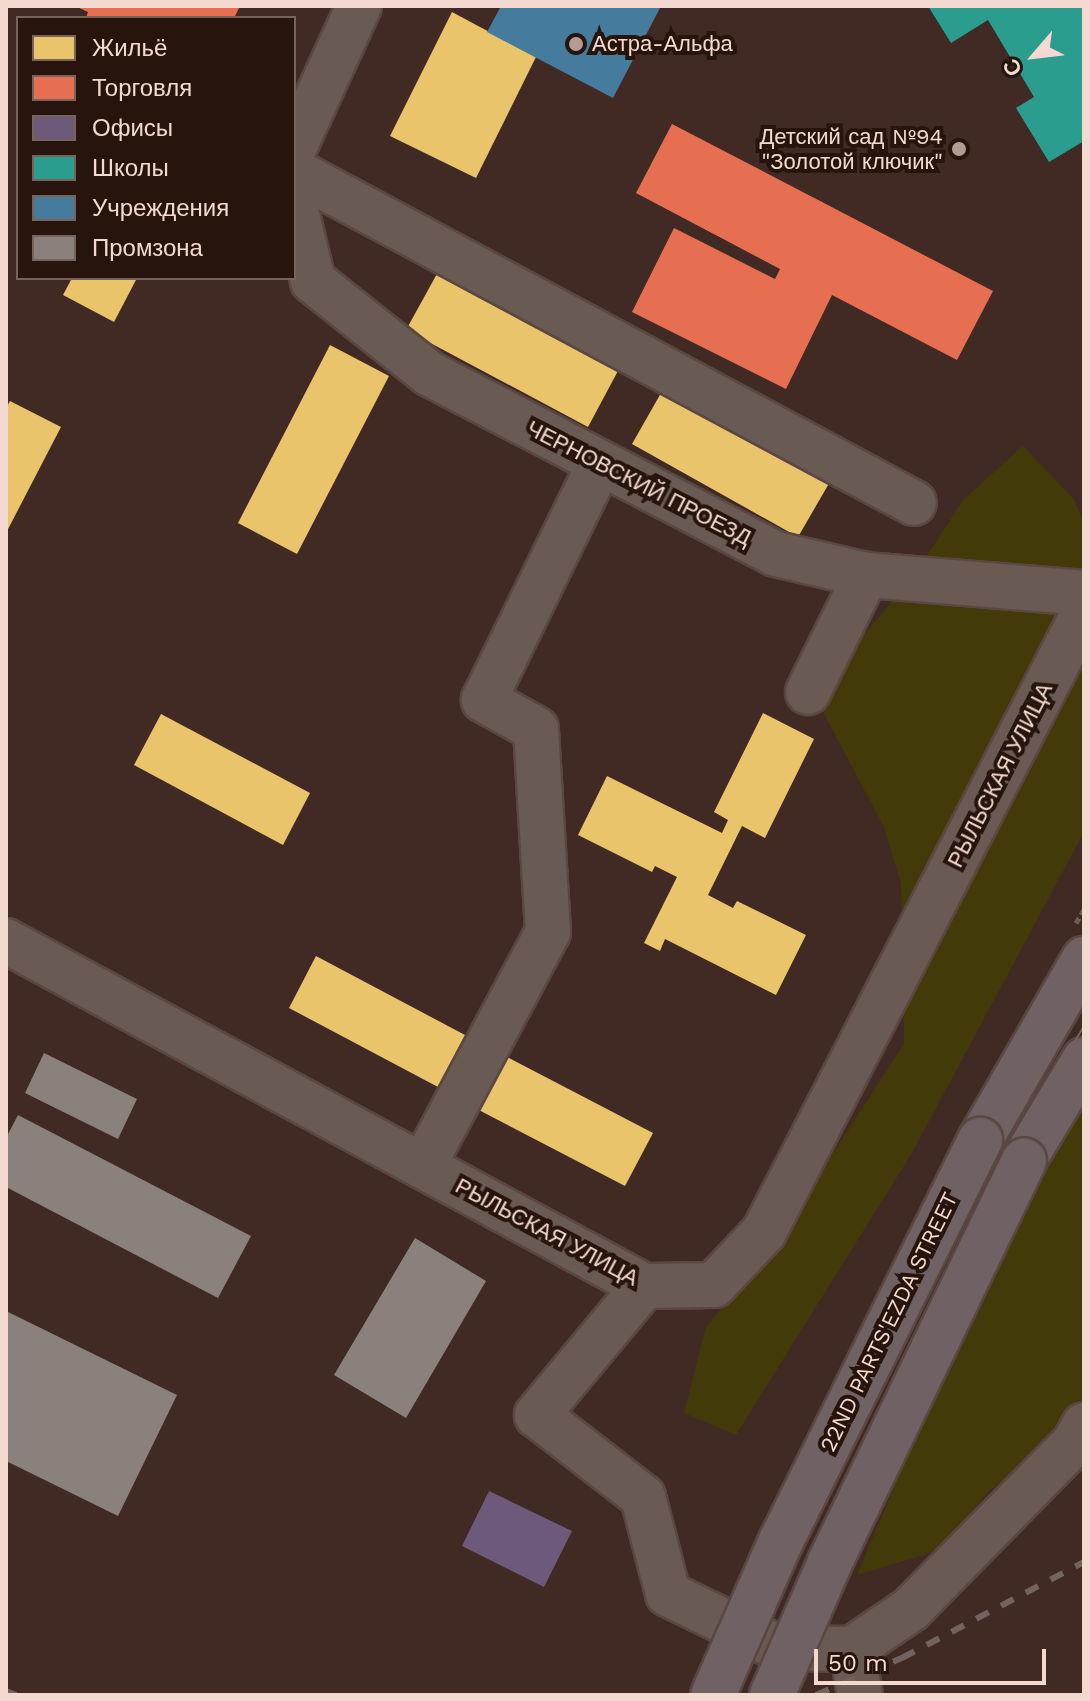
<!DOCTYPE html>
<meta charset="utf-8">
<style>
body{margin:0}
#map{position:relative;width:1090px;height:1701px;overflow:hidden;background:#402a23;font-family:"Work Sans",sans-serif}
div>[style]{position:absolute}
[style*='--x']{left:calc(var(--x)*1px);top:calc(var(--y)*1px);width:calc(var(--w)*1px);rotate:calc(var(--a)*1deg)}
.green>*{inset:0;background:#433a0a}
.homes>*{inset:0;background:#e9c46a}
.shops>*{inset:0;background:#e76f51}
.offices>*{inset:0;background:#6d597a}
.schools>*{inset:0;background:#2a9d8f}
.public>*{inset:0;background:#457b9d}
.industry>*{inset:0;background:#8a817c}
.path>*{height:5px;margin-top:-2.5px;transform-origin:0;background:repeating-linear-gradient(90deg,#6c5c58 0 6px,transparent 0 10px)}
.roads{filter:drop-shadow(2px 0 #5a4741) drop-shadow(-2px 0 #5a4741) drop-shadow(0 2px #5a4741) drop-shadow(0 -2px #5a4741)}
.minor>*{height:44px;margin:-22px;padding:0 22px;transform-origin:22px;border-radius:22px;background:#6a5a54}
.major>*{height:44px;margin:-22px;padding:0 22px;transform-origin:22px;border-radius:22px;background:#6f6164}
.tram>*{height:2px;margin:-1px;padding:0 1px;transform-origin:1px;border-radius:1px;background:#73625e}
.rail>*{height:6px;margin-top:-3px;transform-origin:0;background:repeating-linear-gradient(90deg,#73625e 0 14px,transparent 0 28px)}
.bridges{filter:drop-shadow(2px 0 #5a4741) drop-shadow(-2px 0 #5a4741) drop-shadow(0 2px #5a4741) drop-shadow(0 -2px #5a4741)}
.major-bridge>*{height:44px;margin:-22px;padding:0 22px;transform-origin:22px;border-radius:22px;background:#6f6164}
.dots>*{width:22px;height:22px;translate:-50% -50%;box-sizing:border-box;border:4px solid #26140d;border-radius:50%}
span{translate:-50% -50%;white-space:nowrap;text-align:center;line-height:1.15;-webkit-text-stroke:8px #26140d;paint-order:stroke}
.poi-label{font-size:22px;color:#f4d9d0}
.left{translate:0 -50%;text-align:left}
.right{translate:-100% -50%;text-align:right}
.street-label{font-size:22px;color:#f4d9d0}
.frame{position:absolute;inset:0;border:8px solid #f4d9d0;pointer-events:none}
.legend{position:absolute;left:16px;top:16px;width:280px;height:264px;box-sizing:border-box;background:#26140d;border:2px solid #78635b;margin:0;padding:10px 14px;list-style:none;font-size:24px;color:#f4d9d0}
.legend li{display:flex;align-items:center;gap:16px;height:40px}
.legend b{width:40px;border:2px solid #78635b}
.north{position:absolute;left:994px;top:16px;width:80px;height:80px;-webkit-text-stroke:6px #26140d;paint-order:stroke;rotate:242deg;font-size:22px;font-weight:700;line-height:32px;text-align:center;color:#f4d9d0}
.north::after{content:'';display:block;margin:auto;width:28px;height:36px;background:#f4d9d0;clip-path:polygon(50% 0,100% 100%,50% 72%,0 100%)}
.scale{position:absolute;left:814px;top:1649px;width:232px;height:36px;box-sizing:border-box;border:4px solid #f4d9d0;border-top:0;padding-left:10px;font-size:24px;line-height:28px;white-space:nowrap;color:#f4d9d0;-webkit-text-stroke:6px #26140d;paint-order:stroke}
</style>
<div id="map">
<div class="green">
<div style="clip-path:polygon(1023px 446px,1073px 498px,1084px 522px,1084px 832px,912px 1153px,736px 1435px,684px 1413px,706px 1327px,768px 1253px,904px 1044px,901px 884px,884px 827px,821px 708px,860px 640px,916px 573px,963px 500px)"></div>
<div style="clip-path:polygon(1084px 1086px,1084px 1425px,990px 1490px,940px 1550px,857px 1575px,1015px 1200px)"></div>
</div>
<div class="homes">
<div style="clip-path:polygon(452px 12px,536px 57px,476px 178px,390px 136px)"></div>
<div style="clip-path:polygon(438px 272px,619px 369px,588px 427px,406px 330px)"></div>
<div style="clip-path:polygon(72px 278px,137px 278px,114px 322px,63px 295px)"></div>
<div style="clip-path:polygon(330px 345px,389px 376px,297px 554px,238px 523px)"></div>
<div style="clip-path:polygon(665px 386px,831px 480px,798px 537px,632px 444px)"></div>
<div style="clip-path:polygon(10px 401px,61px 427px,6px 533px,6px 408px)"></div>
<div style="clip-path:polygon(763px 713px,814px 739px,765px 838px,742px 826px,708px 895px,733px 908px,737px 901px,806px 935px,776px 995px,665px 939px,660px 951px,644px 943px,677px 877px,655px 866px,652px 872px,578px 835px,607px 776px,722px 833px,728px 820px,714px 812px)"></div>
<div style="clip-path:polygon(161px 714px,310px 793px,283px 845px,134px 765px)"></div>
<div style="clip-path:polygon(316px 956px,465px 1035px,438px 1087px,289px 1008px)"></div>
<div style="clip-path:polygon(503px 1055px,653px 1133px,625px 1186px,475px 1108px)"></div>
</div>
<div class="shops">
<div style="clip-path:polygon(75px 6px,240px 6px,234px 18px,86px 18px,88px 12px)"></div>
<div style="clip-path:polygon(672px 124px,993px 291px,957px 360px,832px 295px,786px 389px,632px 312px,674px 228px,775px 279px,780px 269px,636px 193px)"></div>
</div>
<div class="offices">
<div style="clip-path:polygon(489px 1491px,572px 1531px,544px 1587px,462px 1546px)"></div>
</div>
<div class="schools">
<div style="clip-path:polygon(928px 6px,1084px 6px,1084px 141px,1049px 162px,1016px 108px,1034px 97px,988px 20px,951px 43px)"></div>
</div>
<div class="public">
<div style="clip-path:polygon(501px 6px,661px 6px,613px 98px,487px 32px)"></div>
</div>
<div class="industry">
<div style="clip-path:polygon(44px 1053px,137px 1099px,118px 1139px,25px 1093px)"></div>
<div style="clip-path:polygon(18px 1115px,251px 1236px,218px 1298px,6px 1187px,6px 1138px)"></div>
<div style="clip-path:polygon(415px 1238px,486px 1281px,406px 1418px,334px 1375px)"></div>
<div style="clip-path:polygon(6px 1311px,177px 1395px,118px 1516px,6px 1461px)"></div>
</div>
<div class="path">
<div style="--x:1076;--y:923;--w:16;--a:-60"></div>
</div>
<div class="roads">
<div class="minor">
<div style="--x:294;--y:148;--w:156;--a:-65.4"></div>
<div style="--x:294;--y:171;--w:703;--a:28.17"></div>
<div style="--x:294;--y:202;--w:81;--a:76.5"></div>
<div style="--x:313;--y:281;--w:149;--a:38.5"></div>
<div style="--x:430;--y:374;--w:390;--a:27.5"></div>
<div style="--x:776;--y:554;--w:92;--a:13.1"></div>
<div style="--x:866;--y:575;--w:219;--a:4.7"></div>
<div style="--x:808;--y:692;--w:131;--a:-63.6"></div>
<div style="--x:6;--y:941;--w:725;--a:28.4"></div>
<div style="--x:644;--y:1286;--w:70;--a:-0.8"></div>
<div style="--x:714;--y:1285;--w:73;--a:-46.7"></div>
<div style="--x:764;--y:1232;--w:698;--a:-62.7"></div>
<div style="--x:423;--y:1166;--w:265;--a:-61.9"></div>
<div style="--x:548;--y:932;--w:203;--a:-93.4"></div>
<div style="--x:536;--y:729;--w:60;--a:-150.9"></div>
<div style="--x:484;--y:700;--w:264;--a:-63.9"></div>
<div style="--x:644;--y:1286;--w:168;--a:129.7"></div>
<div style="--x:537;--y:1415;--w:134;--a:37.7"></div>
<div style="--x:643;--y:1497;--w:100;--a:75.5"></div>
<div style="--x:668;--y:1594;--w:123;--a:26.1"></div>
<div style="--x:778;--y:1648;--w:74;--a:0.8"></div>
<div style="--x:860;--y:1695;--w:47;--a:-99.9"></div>
<div style="--x:852;--y:1649;--w:71;--a:-34.1"></div>
<div style="--x:911;--y:1609;--w:234;--a:-45.5"></div>
<div style="--x:1075;--y:1442;--w:19;--a:-62"></div>
</div>
<div class="major">
<div style="--x:980;--y:1140;--w:209;--a:-60.1"></div>
<div style="--x:1024;--y:1160;--w:117;--a:-59"></div>
</div>
</div>
<div class="tram">
<div style="--x:737;--y:1695;--w:209;--a:-66"></div>
<div style="--x:822;--y:1504;--w:395;--a:-64"></div>
<div style="--x:995;--y:1149;--w:175;--a:-59.5"></div>
<div style="--x:751;--y:1695;--w:202;--a:-66.1"></div>
<div style="--x:833;--y:1510;--w:395;--a:-63.9"></div>
<div style="--x:1007;--y:1155;--w:150;--a:-59.2"></div>
</div>
<div class="rail">
<div style="--x:6;--y:1691;--w:11;--a:22"></div>
<div style="--x:816;--y:1695;--w:94;--a:-23.3"></div>
<div style="--x:902;--y:1658;--w:206;--a:-27.8"></div>
</div>
<div class="bridges">
<div class="major-bridge">
<div style="--x:713;--y:1695;--w:168;--a:-66.2"></div>
<div style="--x:781;--y:1541;--w:448;--a:-63.6"></div>
<div style="--x:772;--y:1695;--w:145;--a:-66.4"></div>
<div style="--x:830;--y:1562;--w:446;--a:-64.2"></div>
</div>
</div>
<div class="dots">
<div style="left:576px;top:44px;background:#b59c93"></div>
<div style="left:959px;top:149px;background:#b59c93"></div>
</div>
<div class="poi-label">
<span class="left" style="left:592px;top:44px">Астра-Альфа</span>
<span class="right" style="left:943px;top:149px">Детский сад №94<br>"Золотой ключик"</span>
</div>
<div class="street-label">
<span style="left:639px;top:483px;rotate:27deg">ЧЕРНОВСКИЙ ПРОЕЗД</span>
<span style="left:1000px;top:775px;rotate:-63deg">РЫЛЬСКАЯ УЛИЦА</span>
<span style="left:547px;top:1232px;rotate:28deg">РЫЛЬСКАЯ УЛИЦА</span>
<span style="left:889px;top:1322px;rotate:-64deg">22ND PARTS'EZDA STREET</span>
</div>
<div class="frame"></div>
<ul class="legend">
<li><b style="height:22px;background:#e9c46a"></b>Жильё</li>
<li><b style="height:22px;background:#e76f51"></b>Торговля</li>
<li><b style="height:22px;background:#6d597a"></b>Офисы</li>
<li><b style="height:22px;background:#2a9d8f"></b>Школы</li>
<li><b style="height:22px;background:#457b9d"></b>Учреждения</li>
<li><b style="height:22px;background:#8a817c"></b>Промзона</li>
</ul>
<div class="north">С</div>
<div class="scale">50 m</div>
</div>
